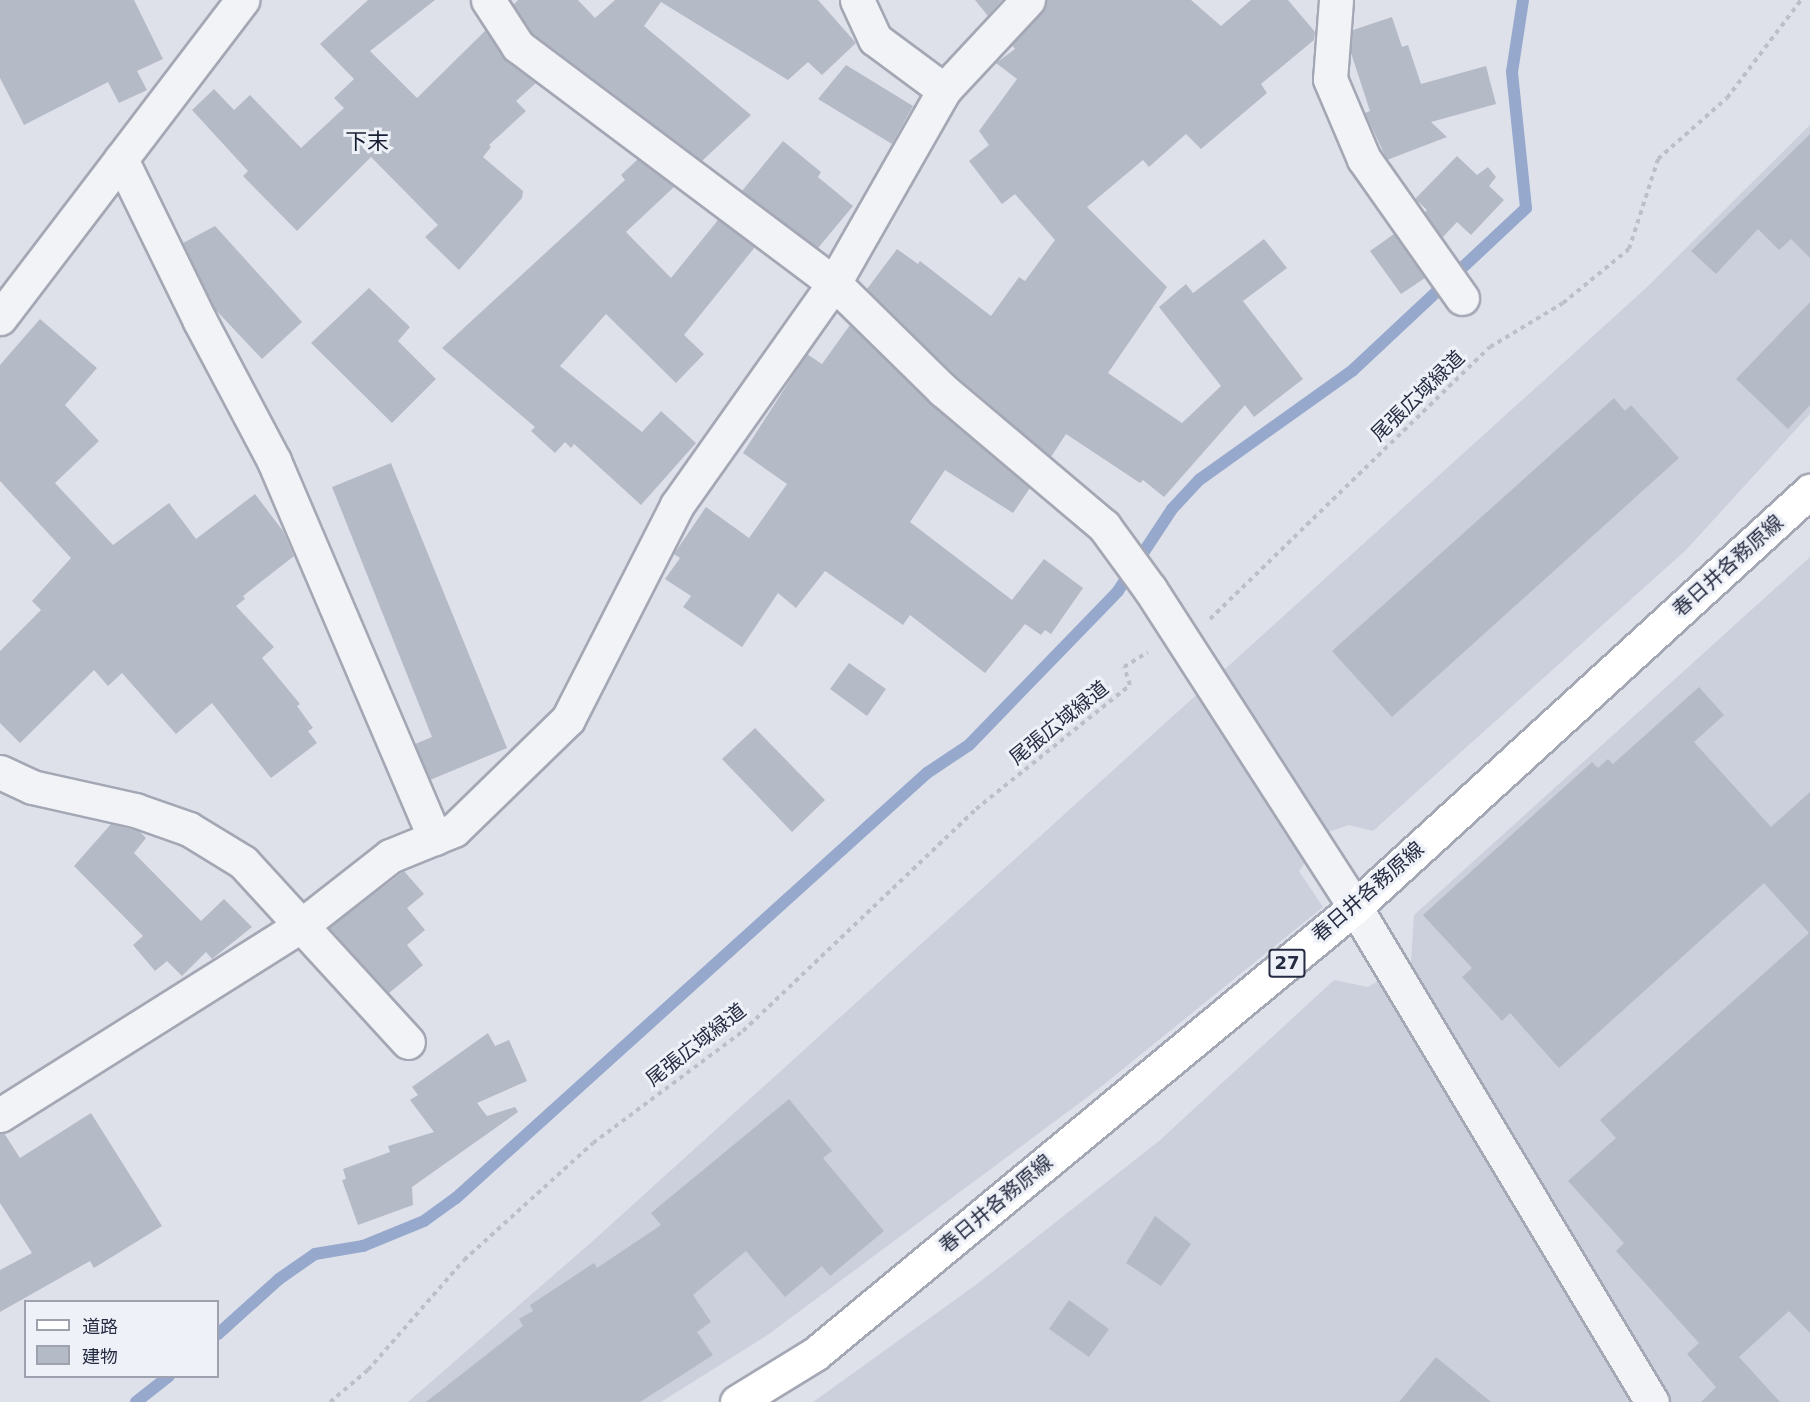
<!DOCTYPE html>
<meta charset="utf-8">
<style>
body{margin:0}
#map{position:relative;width:1810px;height:1402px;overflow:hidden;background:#dfe1ea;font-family:"DejaVu Sans","Noto Sans JP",sans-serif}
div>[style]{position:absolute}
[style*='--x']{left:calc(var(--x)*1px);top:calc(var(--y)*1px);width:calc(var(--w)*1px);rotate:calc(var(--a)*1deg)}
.built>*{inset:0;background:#ccd0dc}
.stream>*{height:12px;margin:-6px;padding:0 6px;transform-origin:6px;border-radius:6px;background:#96a9cd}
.building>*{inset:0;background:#b5bac7}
.path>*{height:4px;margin-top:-2px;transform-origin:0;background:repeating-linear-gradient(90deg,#bdbfc8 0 4.5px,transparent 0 9px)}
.roads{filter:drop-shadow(2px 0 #a4a7b4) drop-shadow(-2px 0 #a4a7b4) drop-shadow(0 2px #a4a7b4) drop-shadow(0 -2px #a4a7b4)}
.minor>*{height:33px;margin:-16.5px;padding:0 16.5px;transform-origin:16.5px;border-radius:16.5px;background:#f2f3f7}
.major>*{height:33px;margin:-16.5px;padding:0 16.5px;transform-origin:16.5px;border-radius:16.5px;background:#fff}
span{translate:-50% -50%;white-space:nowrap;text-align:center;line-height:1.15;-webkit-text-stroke:6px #eef1f7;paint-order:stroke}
.shield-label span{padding:2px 4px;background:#eef1f7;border:2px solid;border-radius:4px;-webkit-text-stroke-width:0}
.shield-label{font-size:18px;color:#262c42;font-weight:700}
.street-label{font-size:20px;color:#262c42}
.quarter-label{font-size:22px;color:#181e33}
.legend{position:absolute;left:24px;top:1300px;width:195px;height:78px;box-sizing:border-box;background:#eef1f7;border:2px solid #9ea2af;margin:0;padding:8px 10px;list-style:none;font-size:18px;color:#262c42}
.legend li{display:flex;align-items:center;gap:12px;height:30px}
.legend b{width:30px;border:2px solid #9ea2af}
</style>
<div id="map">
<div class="built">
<div style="clip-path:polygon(1810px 125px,1810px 414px,1686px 550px,1373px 831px,1349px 825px,1328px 832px,1299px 871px,1323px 907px,1097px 1090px,769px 1334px,661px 1402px,408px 1402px,595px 1239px,1646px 288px)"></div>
<div style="clip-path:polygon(1810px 557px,1810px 1402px,813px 1402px,977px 1284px,1159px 1141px,1334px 980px,1368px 987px,1411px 961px,1414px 915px)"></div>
</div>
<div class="stream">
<div style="--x:218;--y:1334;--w:82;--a:-42"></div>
<div style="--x:279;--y:1279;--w:44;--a:-34.8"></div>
<div style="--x:315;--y:1254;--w:49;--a:-9.5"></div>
<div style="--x:363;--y:1246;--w:66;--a:-22.3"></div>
<div style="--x:424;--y:1221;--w:39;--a:-36"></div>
<div style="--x:456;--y:1198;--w:634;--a:-42.06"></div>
<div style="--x:927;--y:773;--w:50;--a:-33.7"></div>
<div style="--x:969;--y:745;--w:214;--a:-45.9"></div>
<div style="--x:1118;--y:591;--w:98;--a:-56.6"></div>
<div style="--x:1172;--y:509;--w:40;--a:-47"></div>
<div style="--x:1199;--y:480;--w:189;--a:-35.5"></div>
<div style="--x:1353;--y:370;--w:237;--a:-43.1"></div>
<div style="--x:1526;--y:208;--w:137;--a:-95.9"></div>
<div style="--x:1512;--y:72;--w:73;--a:-81.3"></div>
<div style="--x:136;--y:1402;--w:42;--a:-38.2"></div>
</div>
<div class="building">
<div style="clip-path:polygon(0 0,134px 0,163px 59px,137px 71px,147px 90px,119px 103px,108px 82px,24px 125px,0 78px)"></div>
<div style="clip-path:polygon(368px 0,435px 0,370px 51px,417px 98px,486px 30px,506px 61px,536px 83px,516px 101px,526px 111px,489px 145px,491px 147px,483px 157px,523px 191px,522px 198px,459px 270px,425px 237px,438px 225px,371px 157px,297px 231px,243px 176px,248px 171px,192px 110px,214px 89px,234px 110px,250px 95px,301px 148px,344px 108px,334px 98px,354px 79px,320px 44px)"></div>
<div style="clip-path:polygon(518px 0,578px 0,595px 18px,615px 0,818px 0,856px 43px,822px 75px,808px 62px,788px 80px,661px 2px,644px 26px,751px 115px,702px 161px,532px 33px,513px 5px)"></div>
<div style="clip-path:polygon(975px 0,1002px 0,988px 16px)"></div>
<div style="clip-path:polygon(1046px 0,1191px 0,1221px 26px,1251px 0,1288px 0,1315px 32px,1314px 40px,1261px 84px,1267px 93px,1201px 149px,1186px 134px,1149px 167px,1143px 160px,1087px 207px,1167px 287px,1108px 373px,1182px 423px,1221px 386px,1159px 307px,1186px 284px,1193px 293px,1264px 239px,1287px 268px,1243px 301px,1303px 379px,1254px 417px,1245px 405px,1164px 497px,1143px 480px,1140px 483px,1066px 434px,1051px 457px,956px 376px,867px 289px,897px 249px,918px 264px,920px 261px,991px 316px,1019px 277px,1025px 281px,1055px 240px,1015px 194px,1002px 204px,969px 161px,989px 145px,979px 131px,1017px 79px,996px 63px,1015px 49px,1012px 45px,1042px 13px)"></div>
<div style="clip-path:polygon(1392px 17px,1402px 47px,1408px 45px,1421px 84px,1486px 66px,1496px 104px,1431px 122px,1447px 137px,1387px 160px,1365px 113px,1370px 111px,1351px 53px,1353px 30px)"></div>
<div style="clip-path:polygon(846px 65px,913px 106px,892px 144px,818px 99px)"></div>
<div style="clip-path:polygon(1810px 134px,1810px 258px,1791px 239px,1779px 250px,1758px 229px,1716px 274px,1691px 251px)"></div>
<div style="clip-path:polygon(783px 141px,821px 172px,818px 177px,853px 206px,818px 248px,742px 191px)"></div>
<div style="clip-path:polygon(1457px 156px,1477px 175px,1488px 167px,1496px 177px,1489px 186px,1504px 200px,1471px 235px,1457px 222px,1442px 238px,1425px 212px,1427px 210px,1415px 199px)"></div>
<div style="clip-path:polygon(638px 159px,674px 187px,626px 232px,671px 278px,718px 220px,755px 247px,684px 335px,704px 354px,676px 383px,606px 314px,560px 366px,642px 432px,661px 411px,696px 443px,641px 505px,574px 444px,571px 448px,565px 442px,555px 453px,531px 431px,535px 427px,442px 348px,625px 180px,621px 175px)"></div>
<div style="clip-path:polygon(215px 226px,302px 322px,262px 359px,214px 308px,183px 243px)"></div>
<div style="clip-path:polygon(1394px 234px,1425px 278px,1401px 294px,1370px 251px)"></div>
<div style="clip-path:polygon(369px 288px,410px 327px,398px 341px,436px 379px,392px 423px,311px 343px)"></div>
<div style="clip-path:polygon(1810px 302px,1810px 405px,1788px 429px,1736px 379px)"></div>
<div style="clip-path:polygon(40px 319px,97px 368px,65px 405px,99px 441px,55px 483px,113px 545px,169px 503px,196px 539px,255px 494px,283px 531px,294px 556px,243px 596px,245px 599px,236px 606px,274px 647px,262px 658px,300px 704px,297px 706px,313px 728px,308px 731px,317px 743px,271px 778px,212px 703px,176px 734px,122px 673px,108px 686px,94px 670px,20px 743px,0 723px,0 651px,41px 610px,32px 601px,71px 558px,0 481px,0 365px)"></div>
<div style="clip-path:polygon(850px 325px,931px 404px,1030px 488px,1013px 513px,945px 470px,910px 522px,1012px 600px,1044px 559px,1083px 588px,1051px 634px,1045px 630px,1041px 635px,1025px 624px,985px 673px,910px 615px,903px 625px,825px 571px,796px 608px,778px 593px,742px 647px,683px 607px,691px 596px,665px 579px,680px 558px,674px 554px,706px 507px,749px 538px,787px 484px,743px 453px,807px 354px,822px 364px)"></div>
<div style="clip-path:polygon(1614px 398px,1625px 411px,1631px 405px,1679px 458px,1392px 717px,1332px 651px)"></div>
<div style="clip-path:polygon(391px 463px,507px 748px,430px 780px,415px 744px,432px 737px,332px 487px)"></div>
<div style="clip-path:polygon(849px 663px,886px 689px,867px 716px,830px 689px)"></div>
<div style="clip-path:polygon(1699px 687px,1724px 715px,1694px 742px,1771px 827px,1810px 792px,1810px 1333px,1789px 1311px,1739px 1357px,1780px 1402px,1701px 1402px,1716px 1387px,1687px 1354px,1699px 1343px,1616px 1251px,1624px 1243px,1568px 1181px,1616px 1138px,1600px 1120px,1809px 933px,1764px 883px,1559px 1068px,1510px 1013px,1502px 1021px,1462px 977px,1472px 968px,1423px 915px,1592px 762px,1598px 768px,1608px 759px,1613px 764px)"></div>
<div style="clip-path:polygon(755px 728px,825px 800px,792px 832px,722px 759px)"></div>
<div style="clip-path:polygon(111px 824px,139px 831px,146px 838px,134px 853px,201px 921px,224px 899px,252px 927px,212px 959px,206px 952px,182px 976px,167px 961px,155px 971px,133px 945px,143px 936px,74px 866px)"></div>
<div style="clip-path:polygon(404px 871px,424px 894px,407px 908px,425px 930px,407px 945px,423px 965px,389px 993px,329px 928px)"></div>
<div style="clip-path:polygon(488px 1033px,495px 1046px,509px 1040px,527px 1081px,477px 1103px,487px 1116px,515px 1107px,518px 1112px,412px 1187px,413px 1205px,358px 1225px,342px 1180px,346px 1179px,343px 1169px,390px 1152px,388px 1146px,434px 1132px,410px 1100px,418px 1095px,412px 1087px)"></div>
<div style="clip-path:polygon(789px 1099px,832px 1151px,823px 1158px,884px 1231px,830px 1276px,822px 1266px,785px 1297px,746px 1251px,693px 1295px,711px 1322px,697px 1332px,713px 1355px,640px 1402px,426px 1402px,523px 1326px,519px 1319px,533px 1311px,530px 1305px,594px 1263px,597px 1268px,661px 1225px,651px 1213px)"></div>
<div style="clip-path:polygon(91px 1113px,162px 1226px,94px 1268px,90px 1261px,0 1312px,0 1270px,32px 1253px,0 1203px,0 1134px,4px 1133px,20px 1158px)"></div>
<div style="clip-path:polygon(1155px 1216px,1191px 1244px,1161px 1286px,1126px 1263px)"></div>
<div style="clip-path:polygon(1069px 1300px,1109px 1329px,1089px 1357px,1049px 1329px)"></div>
<div style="clip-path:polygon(1436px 1357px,1491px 1402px,1399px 1402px)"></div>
</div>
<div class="path">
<div style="--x:1210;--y:619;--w:390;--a:-44.2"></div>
<div style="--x:1490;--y:347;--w:85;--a:-31.1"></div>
<div style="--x:1563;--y:303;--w:85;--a:-39.3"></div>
<div style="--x:1629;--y:249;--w:95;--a:-72.1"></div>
<div style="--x:1658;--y:159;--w:92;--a:-41.5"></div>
<div style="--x:1727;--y:98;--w:123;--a:-52.9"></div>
<div style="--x:330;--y:1402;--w:50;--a:-40.1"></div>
<div style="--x:368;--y:1370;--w:146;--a:-48.9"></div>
<div style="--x:464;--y:1260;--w:174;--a:-42.2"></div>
<div style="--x:593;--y:1143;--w:187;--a:-36.7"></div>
<div style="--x:743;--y:1031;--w:322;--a:-43.6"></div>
<div style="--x:976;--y:809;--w:198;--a:-38.8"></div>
<div style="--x:1130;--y:685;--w:19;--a:-108"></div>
<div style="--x:1124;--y:667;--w:28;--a:-32"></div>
</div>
<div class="roads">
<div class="minor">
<div style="--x:488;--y:0;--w:55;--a:56.9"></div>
<div style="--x:518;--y:46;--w:395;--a:36.9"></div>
<div style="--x:834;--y:283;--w:153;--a:44.5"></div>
<div style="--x:943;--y:390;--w:211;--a:40.2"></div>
<div style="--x:1104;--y:526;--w:78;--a:53.9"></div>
<div style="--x:1150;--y:589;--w:378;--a:57.2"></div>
<div style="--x:1355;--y:907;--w:577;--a:59.04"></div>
<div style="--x:857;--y:0;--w:43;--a:65.2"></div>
<div style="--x:875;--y:39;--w:86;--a:36.5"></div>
<div style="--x:1336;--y:0;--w:79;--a:94.3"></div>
<div style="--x:1330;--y:79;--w:87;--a:67"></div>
<div style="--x:1364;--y:159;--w:170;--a:54.8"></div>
<div style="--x:121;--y:159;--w:180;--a:64"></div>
<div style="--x:200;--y:321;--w:158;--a:62.1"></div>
<div style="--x:274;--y:461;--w:410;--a:66.9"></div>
<div style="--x:0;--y:318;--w:400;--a:-52.7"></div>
<div style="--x:0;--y:772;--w:35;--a:25"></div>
<div style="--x:32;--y:787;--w:106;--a:12.6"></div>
<div style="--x:135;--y:810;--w:57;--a:19.4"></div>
<div style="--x:189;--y:829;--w:63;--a:31.4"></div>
<div style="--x:243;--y:862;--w:244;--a:47.5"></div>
<div style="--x:0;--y:1115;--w:357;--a:-32.2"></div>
<div style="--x:302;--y:925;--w:112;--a:-38.1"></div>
<div style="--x:390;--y:856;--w:69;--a:-22.1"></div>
<div style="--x:454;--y:830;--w:159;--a:-44.2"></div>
<div style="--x:568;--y:719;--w:240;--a:-63"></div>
<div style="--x:677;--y:505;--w:272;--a:-54.7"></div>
<div style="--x:834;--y:283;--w:222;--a:-60.3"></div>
<div style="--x:944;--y:90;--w:123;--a:-47"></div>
</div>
<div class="major">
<div style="--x:737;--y:1402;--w:92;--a:-31.6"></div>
<div style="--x:815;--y:1354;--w:701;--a:-39.62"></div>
<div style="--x:1355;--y:907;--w:617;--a:-42.44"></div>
</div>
</div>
<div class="shield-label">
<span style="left:1287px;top:963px">27</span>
</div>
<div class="street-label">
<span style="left:1418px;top:396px;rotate:-44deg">尾張広域緑道</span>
<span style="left:1728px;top:566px;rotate:-42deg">春日井各務原線</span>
<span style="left:1059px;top:723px;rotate:-39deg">尾張広域緑道</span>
<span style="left:1368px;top:892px;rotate:-41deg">春日井各務原線</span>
<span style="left:696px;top:1045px;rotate:-38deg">尾張広域緑道</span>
<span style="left:996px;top:1204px;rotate:-40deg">春日井各務原線</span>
</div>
<div class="quarter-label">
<span style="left:367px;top:142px">下末</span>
</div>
<ul class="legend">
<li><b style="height:8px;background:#fff"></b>道路</li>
<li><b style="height:16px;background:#b5bac7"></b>建物</li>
</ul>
</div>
